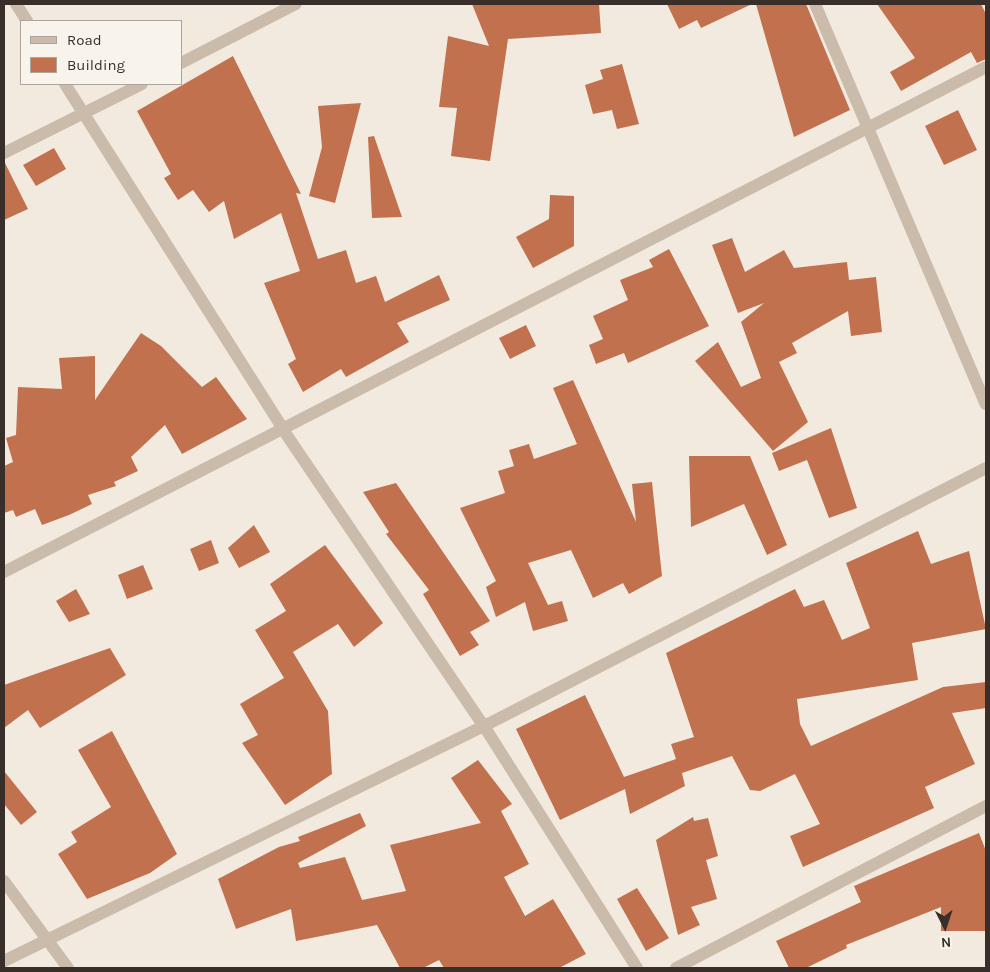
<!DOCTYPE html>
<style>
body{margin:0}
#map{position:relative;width:990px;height:972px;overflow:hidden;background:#f2eadf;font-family:Karla,sans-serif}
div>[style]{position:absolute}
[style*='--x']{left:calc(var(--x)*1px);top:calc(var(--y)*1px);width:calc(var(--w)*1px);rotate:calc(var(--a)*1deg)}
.building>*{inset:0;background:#c1714d}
.minor>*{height:12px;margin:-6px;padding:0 6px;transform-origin:6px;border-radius:6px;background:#cabbab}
span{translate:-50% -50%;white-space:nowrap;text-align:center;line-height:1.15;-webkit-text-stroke:4px #f9f4eb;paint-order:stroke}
.frame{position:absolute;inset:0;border:5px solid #382f2a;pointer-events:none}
.legend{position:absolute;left:20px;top:20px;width:162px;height:65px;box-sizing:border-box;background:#f9f4eb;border:1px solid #aca59e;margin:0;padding:6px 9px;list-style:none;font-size:15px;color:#382f2a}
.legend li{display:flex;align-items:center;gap:10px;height:25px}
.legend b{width:25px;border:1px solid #aca59e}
.north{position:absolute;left:920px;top:902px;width:50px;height:50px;-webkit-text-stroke:4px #f9f4eb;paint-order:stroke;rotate:176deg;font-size:14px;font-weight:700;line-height:20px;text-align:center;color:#382f2a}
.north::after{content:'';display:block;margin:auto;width:18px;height:22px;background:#382f2a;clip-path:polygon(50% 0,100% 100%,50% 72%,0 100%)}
</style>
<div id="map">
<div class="building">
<div style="clip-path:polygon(472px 4px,599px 4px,601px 33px,508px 39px,490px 161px,451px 156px,457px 108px,439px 107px,448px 36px,489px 46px)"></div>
<div style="clip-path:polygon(667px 4px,752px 4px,701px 28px,697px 20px,679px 29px)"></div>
<div style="clip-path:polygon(756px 4px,806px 4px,850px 110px,794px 137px)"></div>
<div style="clip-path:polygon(877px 4px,981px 4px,986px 14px,986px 59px,977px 63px,971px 52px,901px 91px,890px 72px,915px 58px)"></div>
<div style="clip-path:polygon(233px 56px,301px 194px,296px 193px,318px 259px,346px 250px,356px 283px,376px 276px,385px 302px,439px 275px,450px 300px,397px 323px,409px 342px,346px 377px,341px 369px,303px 392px,288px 364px,296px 359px,264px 283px,300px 271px,281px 213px,234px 239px,224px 201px,209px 212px,193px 190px,178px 200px,164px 178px,171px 174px,137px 111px)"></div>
<div style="clip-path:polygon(622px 64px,639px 124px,617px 129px,612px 110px,593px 114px,585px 85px,603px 79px,600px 70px)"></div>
<div style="clip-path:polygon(361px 103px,335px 203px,309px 196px,322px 147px,318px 106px)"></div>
<div style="clip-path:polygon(958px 110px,977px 150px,944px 165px,925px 126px)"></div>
<div style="clip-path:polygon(374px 136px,402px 217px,372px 218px,368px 137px)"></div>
<div style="clip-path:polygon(54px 148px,66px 169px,36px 186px,23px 165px)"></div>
<div style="clip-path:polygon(4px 161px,28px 209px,4px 220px)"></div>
<div style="clip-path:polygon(550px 195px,574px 196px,574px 246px,533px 268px,516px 237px,549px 219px)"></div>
<div style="clip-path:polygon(732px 238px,745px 272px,784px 250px,794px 268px,847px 262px,849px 280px,876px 277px,882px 332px,851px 336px,848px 311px,792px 343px,797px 353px,779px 362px,808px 422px,773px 451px,695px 361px,718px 342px,741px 387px,761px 378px,741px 322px,764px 303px,738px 313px,712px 245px)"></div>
<div style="clip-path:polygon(669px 249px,709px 326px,628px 363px,624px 353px,596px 364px,589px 345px,603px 339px,593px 316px,628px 300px,620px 280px,653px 267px,649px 260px)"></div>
<div style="clip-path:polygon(526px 325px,536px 346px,510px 359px,499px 338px)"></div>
<div style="clip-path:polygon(141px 333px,161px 346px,202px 387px,216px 377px,247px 419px,182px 454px,165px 425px,131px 457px,138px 471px,114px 482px,116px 486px,88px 495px,92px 504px,69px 515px,42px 525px,35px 509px,16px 517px,13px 510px,4px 513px,4px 466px,13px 462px,6px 438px,16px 435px,18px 387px,62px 389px,59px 358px,95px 356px,95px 400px)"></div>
<div style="clip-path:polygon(573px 380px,636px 522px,632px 484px,652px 482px,662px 576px,629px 594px,623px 583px,593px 598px,571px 550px,528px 563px,548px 605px,562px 601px,568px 621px,533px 631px,525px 602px,496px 617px,486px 587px,496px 581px,460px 508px,505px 493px,498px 471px,514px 466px,509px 450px,529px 444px,534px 459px,577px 444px,553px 388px)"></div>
<div style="clip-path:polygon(831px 428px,857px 508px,829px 518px,807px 460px,779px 471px,772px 453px)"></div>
<div style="clip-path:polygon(689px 456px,750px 456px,787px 545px,767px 555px,744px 504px,691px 527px)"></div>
<div style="clip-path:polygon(396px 483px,490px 621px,470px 632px,479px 645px,460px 656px,423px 594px,429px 590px,386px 534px,389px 532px,363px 492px)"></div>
<div style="clip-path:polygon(254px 525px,270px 552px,239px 568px,228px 548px)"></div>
<div style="clip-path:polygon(918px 531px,931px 564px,969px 551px,986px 629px,912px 643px,918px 680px,797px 699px,800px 724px,811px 746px,943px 687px,986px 682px,986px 708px,952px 713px,975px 764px,925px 787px,934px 808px,803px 867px,790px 836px,820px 824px,795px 774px,760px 791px,750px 790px,732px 756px,682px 773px,685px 786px,630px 814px,625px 789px,560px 820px,516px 729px,585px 695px,624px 777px,676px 759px,671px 744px,694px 737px,666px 653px,795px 589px,804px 607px,824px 600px,842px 640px,870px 628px,846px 563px)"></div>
<div style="clip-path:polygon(211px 540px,219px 563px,199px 571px,190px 549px)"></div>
<div style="clip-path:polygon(325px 545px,383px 623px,354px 647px,338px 624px,293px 652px,328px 711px,332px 774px,285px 805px,242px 743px,258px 735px,240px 704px,284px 678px,255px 630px,286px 611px,270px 584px)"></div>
<div style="clip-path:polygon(143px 565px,153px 589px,127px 599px,118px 575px)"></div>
<div style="clip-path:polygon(76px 589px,90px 614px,69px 622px,56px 601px)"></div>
<div style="clip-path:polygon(110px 648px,126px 675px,40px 728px,28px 710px,4px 728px,4px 685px)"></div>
<div style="clip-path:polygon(112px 731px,177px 854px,150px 873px,87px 899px,58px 854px,77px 842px,71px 832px,111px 807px,78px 750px)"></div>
<div style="clip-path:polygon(478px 760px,512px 804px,501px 811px,529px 864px,504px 877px,525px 916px,553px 899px,586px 954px,559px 968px,444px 968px,439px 960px,423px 968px,400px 968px,377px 925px,296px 941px,291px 909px,236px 929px,218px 879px,279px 847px,300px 841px,298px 837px,360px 813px,366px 826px,298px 863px,300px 868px,345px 857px,362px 900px,406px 891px,390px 845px,481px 823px,451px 778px)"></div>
<div style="clip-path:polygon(4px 771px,37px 812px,21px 825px,4px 804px)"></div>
<div style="clip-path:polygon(693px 817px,694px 821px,708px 818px,718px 856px,706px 860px,717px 899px,691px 907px,700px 925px,678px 935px,656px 840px)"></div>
<div style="clip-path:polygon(979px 833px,986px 851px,986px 931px,941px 931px,941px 907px,846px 945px,847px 948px,806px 968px,789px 968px,776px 941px,861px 902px,854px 886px)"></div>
<div style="clip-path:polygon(637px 888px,669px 938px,646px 951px,617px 899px)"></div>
</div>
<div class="minor">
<div style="--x:16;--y:4;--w:20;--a:57"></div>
<div style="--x:815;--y:4;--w:435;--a:66.9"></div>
<div style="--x:181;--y:63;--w:129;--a:-27.2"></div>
<div style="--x:65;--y:84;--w:410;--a:57.7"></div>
<div style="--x:284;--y:431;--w:356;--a:55.9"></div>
<div style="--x:484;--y:726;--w:286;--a:57.7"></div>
<div style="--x:4;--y:153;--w:154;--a:-26.6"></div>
<div style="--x:4;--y:572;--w:1104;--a:-27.21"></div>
<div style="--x:4;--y:881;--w:108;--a:53.7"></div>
<div style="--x:4;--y:961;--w:534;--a:-26.09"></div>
<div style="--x:484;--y:726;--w:564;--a:-27.2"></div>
<div style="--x:676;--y:968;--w:350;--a:-27.6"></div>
</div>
<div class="frame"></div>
<ul class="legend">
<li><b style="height:6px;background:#cabbab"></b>Road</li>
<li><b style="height:14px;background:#c1714d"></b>Building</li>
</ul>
<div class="north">N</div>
</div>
